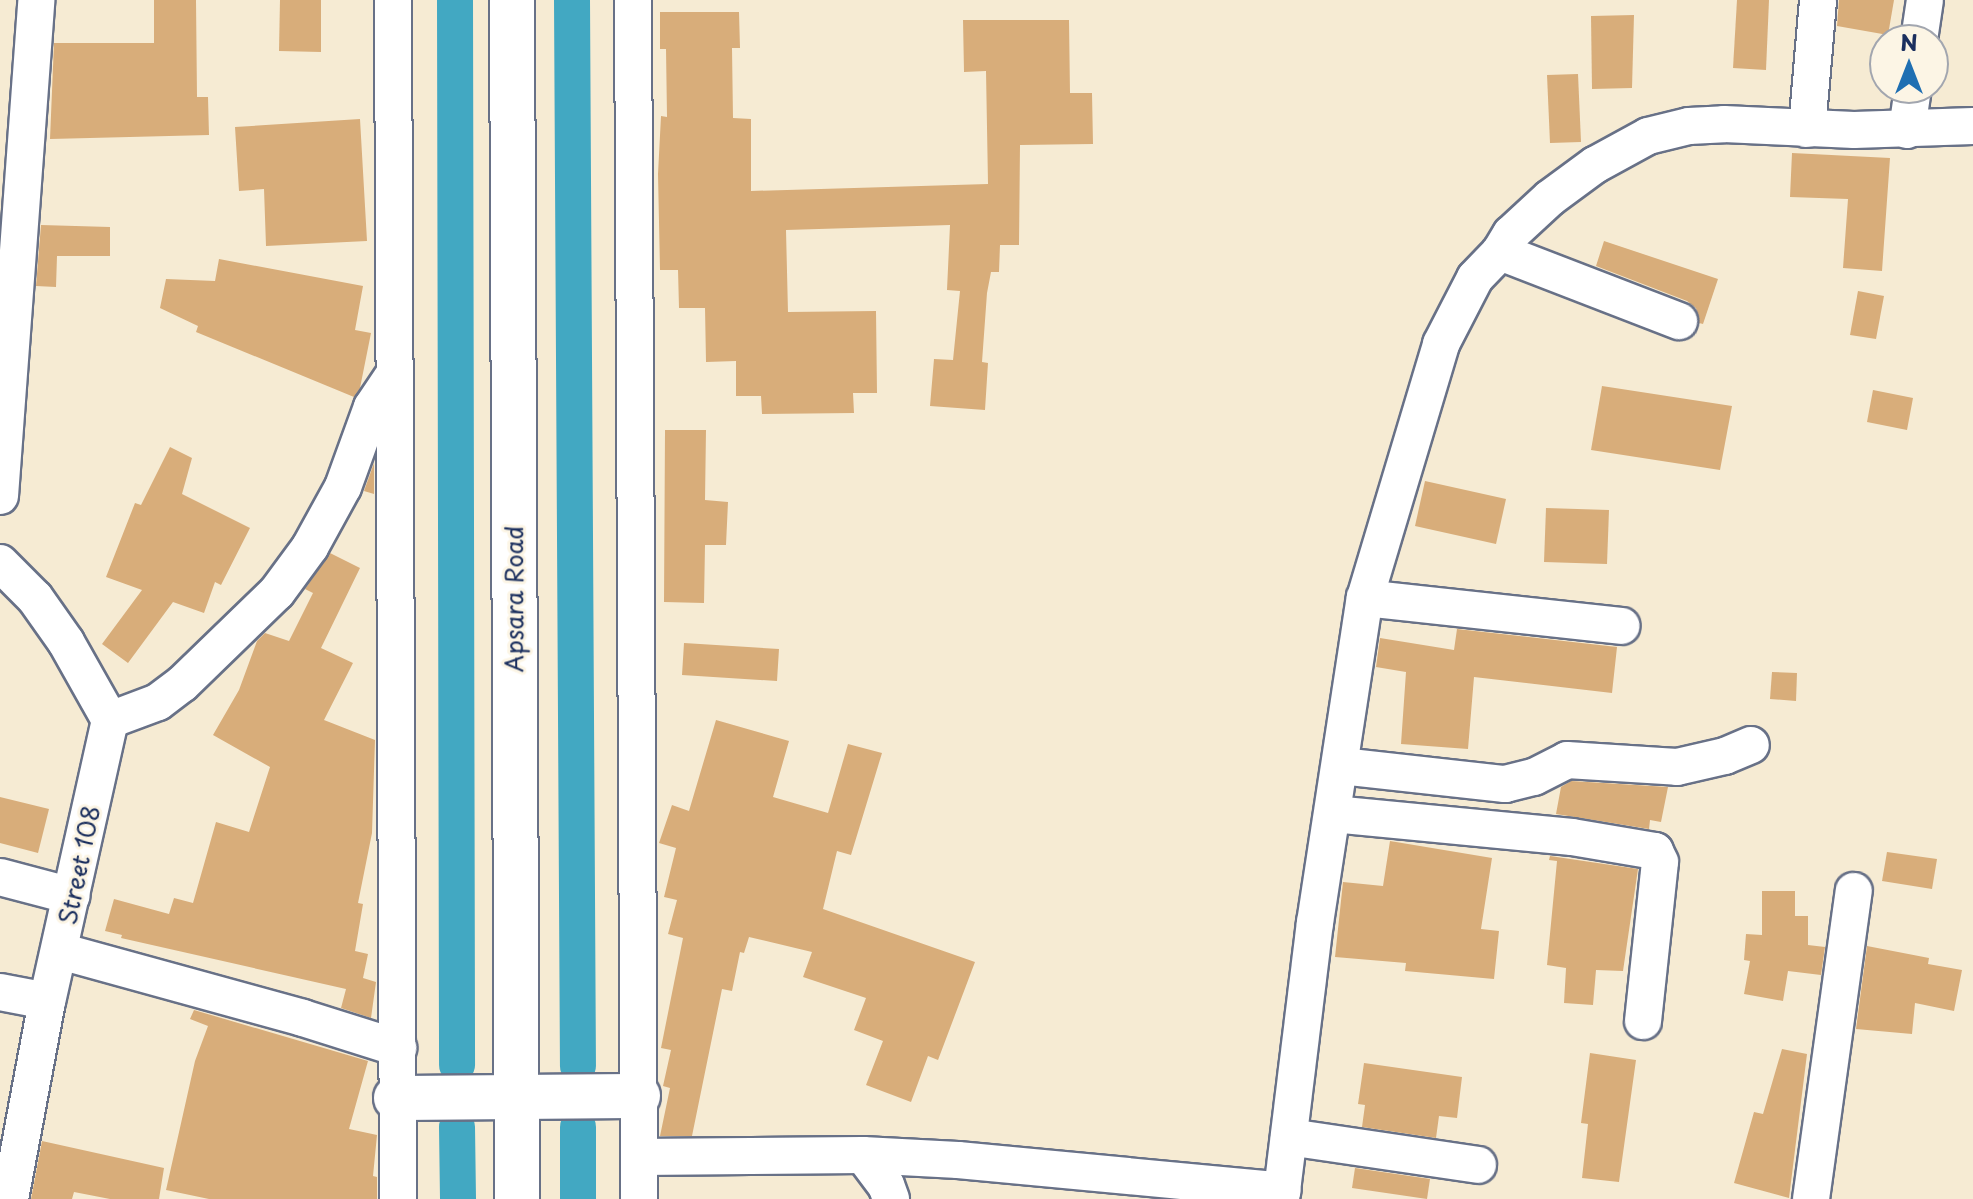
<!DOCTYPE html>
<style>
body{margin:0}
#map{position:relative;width:1973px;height:1199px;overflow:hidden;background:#f6ebd3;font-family:"Playpen Sans",sans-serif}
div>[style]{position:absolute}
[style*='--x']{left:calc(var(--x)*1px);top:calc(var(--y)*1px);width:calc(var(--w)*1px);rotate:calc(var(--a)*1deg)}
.canal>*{height:36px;margin:-18px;padding:0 18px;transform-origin:18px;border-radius:18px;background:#42a8c2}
.building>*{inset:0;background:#d8ad7a}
.roads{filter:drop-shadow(2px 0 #687187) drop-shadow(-2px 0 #687187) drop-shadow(0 2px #687187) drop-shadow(0 -2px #687187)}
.minor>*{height:36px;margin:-18px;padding:0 18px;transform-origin:18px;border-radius:18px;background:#fff}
.major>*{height:44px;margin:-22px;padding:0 22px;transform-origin:22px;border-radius:22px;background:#fff}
span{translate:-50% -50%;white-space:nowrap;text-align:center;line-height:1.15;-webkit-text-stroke:6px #fcf5e5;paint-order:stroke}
.street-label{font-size:24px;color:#1b2f5e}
.north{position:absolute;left:1869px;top:24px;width:80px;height:80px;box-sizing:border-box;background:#fcf5e5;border:2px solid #a2a6af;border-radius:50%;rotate:0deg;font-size:22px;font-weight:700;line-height:32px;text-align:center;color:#1b2f5e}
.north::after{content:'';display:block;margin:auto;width:28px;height:36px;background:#1f6fb2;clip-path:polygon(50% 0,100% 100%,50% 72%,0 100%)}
</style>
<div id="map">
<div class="canal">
<div style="--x:455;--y:0;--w:1065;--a:89.89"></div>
<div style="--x:572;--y:0;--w:1066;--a:89.68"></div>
<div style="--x:457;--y:1127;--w:72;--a:89.2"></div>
<div style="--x:578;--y:1127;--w:72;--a:90"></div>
</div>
<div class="building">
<div style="clip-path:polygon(154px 0,196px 0,197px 97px,208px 97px,209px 135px,50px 139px,54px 43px,154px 43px)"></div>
<div style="clip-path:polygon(280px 0,321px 0,321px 52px,279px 51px)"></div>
<div style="clip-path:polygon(1737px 0,1769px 0,1766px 70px,1733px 68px)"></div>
<div style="clip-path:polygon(1839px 0,1894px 0,1888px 35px,1837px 26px)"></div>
<div style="clip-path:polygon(660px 12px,739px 12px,740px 48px,732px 48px,733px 118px,751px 119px,751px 191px,988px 184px,986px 71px,964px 72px,963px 20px,1069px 20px,1070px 93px,1092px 93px,1093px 144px,1020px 145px,1019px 245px,1000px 245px,999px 272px,991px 272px,987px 293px,982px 362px,988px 363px,985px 410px,930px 406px,934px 359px,953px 360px,960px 291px,947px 290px,950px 225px,786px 230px,788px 312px,876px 311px,877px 393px,853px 393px,854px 413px,762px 414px,761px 396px,736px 396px,736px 361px,706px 362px,705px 308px,679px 308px,678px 270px,660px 270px,658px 174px,661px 116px,667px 117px,666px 49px,660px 49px)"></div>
<div style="clip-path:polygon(1634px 15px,1632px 88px,1592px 89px,1591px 16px)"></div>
<div style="clip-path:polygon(1578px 74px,1581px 142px,1550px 143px,1547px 75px)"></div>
<div style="clip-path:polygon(360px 119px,367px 241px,266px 246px,264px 189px,239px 191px,235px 127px)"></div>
<div style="clip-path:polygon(1792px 153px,1890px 158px,1882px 271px,1843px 268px,1848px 199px,1790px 197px)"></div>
<div style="clip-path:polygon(41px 225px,110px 227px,110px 256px,57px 256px,56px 287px,36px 286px)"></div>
<div style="clip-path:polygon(1604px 241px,1718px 279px,1703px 324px,1699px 323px,1696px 308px,1687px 301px,1596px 266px)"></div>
<div style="clip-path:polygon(219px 259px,363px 286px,355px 330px,371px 333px,360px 388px,354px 397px,196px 332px,198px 326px,160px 308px,166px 279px,215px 281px)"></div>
<div style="clip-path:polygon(1858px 291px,1884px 296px,1876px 339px,1850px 335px)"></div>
<div style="clip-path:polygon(1602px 386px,1732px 406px,1720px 470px,1591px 450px)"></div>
<div style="clip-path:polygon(1873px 390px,1913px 398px,1907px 430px,1867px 422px)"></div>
<div style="clip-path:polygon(665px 430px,706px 430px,705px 500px,728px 502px,726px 545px,705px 545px,704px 603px,664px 602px)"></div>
<div style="clip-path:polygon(170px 447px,192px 458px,182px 494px,250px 528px,221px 585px,215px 582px,204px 613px,173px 602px,128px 663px,102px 644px,142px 590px,106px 577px,135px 503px,141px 505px)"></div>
<div style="clip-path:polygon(374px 463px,374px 494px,364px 491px)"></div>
<div style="clip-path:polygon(1425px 481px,1506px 499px,1496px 544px,1415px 526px)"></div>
<div style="clip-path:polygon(1546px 508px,1609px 510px,1607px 564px,1544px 562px)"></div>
<div style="clip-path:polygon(330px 553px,360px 568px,321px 648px,353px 663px,324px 720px,375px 740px,372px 833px,358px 903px,363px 904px,355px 951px,368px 954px,363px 978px,376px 982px,371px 1018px,341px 1008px,346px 989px,121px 938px,122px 935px,105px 931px,114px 899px,169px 914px,174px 898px,193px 903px,216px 822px,249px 832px,270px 767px,213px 735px,239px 690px,257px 641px,265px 633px,289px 641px,313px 593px,305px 589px)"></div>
<div style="clip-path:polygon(1457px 629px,1617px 647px,1612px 693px,1474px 677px,1468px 749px,1401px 744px,1406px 672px,1376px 667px,1380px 638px,1454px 650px)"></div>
<div style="clip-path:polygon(684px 643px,779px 649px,777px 681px,682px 675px)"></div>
<div style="clip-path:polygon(1772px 672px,1797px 673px,1796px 701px,1770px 699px)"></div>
<div style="clip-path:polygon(716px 720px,789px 741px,773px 797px,828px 813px,848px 744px,882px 753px,851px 855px,837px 851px,823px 909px,975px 962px,938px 1060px,928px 1056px,911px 1102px,866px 1085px,883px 1041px,854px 1030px,866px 998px,803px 977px,812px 952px,749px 937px,744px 953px,740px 952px,732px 991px,722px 989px,692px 1136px,660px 1136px,670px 1088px,663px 1086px,671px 1050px,661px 1048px,683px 938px,668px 934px,677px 900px,664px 897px,676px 848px,659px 843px,672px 805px,689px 811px)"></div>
<div style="clip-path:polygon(1571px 781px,1668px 787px,1661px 822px,1650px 820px,1649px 829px,1556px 814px,1561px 787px)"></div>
<div style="clip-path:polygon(0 797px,49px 809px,38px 853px,0 843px)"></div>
<div style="clip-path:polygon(1390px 841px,1492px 858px,1481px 929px,1499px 931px,1494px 979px,1405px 971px,1406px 963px,1335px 957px,1343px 882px,1383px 886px)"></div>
<div style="clip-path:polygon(1887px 852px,1937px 859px,1932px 889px,1882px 881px)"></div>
<div style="clip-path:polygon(1550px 856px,1638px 869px,1623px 971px,1596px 970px,1593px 1005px,1564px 1003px,1566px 968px,1547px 965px,1557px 861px,1549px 860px)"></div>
<div style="clip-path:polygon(1762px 891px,1795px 891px,1795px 916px,1808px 916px,1808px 945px,1825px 947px,1821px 975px,1788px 971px,1783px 1001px,1744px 994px,1750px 961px,1744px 960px,1746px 934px,1762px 935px)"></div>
<div style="clip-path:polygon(1867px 946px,1929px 958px,1928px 964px,1962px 970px,1954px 1011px,1915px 1003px,1912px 1034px,1856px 1029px)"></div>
<div style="clip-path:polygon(194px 1010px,368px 1061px,349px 1129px,377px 1135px,373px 1176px,377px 1177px,377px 1199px,209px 1199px,166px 1190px,195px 1061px,208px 1026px,190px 1019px)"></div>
<div style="clip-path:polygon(1782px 1049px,1807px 1054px,1789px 1198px,1734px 1183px,1754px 1112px,1763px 1114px)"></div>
<div style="clip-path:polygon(1590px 1053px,1636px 1060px,1619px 1182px,1582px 1178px,1588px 1124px,1581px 1123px)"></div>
<div style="clip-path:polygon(1364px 1063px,1462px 1077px,1457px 1118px,1439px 1116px,1436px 1138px,1362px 1127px,1365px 1105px,1358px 1104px)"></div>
<div style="clip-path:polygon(42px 1141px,164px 1168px,159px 1199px,110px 1199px,74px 1192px,72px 1199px,31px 1199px)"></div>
<div style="clip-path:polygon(1355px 1168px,1430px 1179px,1427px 1199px,1352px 1188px)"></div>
</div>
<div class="roads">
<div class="minor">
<div style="--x:393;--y:0;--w:1199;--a:89.76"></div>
<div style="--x:633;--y:0;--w:1199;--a:89.71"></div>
<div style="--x:1919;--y:40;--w:40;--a:-81.5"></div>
<div style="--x:1807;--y:129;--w:129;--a:-85.1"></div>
<div style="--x:1907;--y:130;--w:42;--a:-81.9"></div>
<div style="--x:1500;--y:252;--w:192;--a:21.1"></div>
<div style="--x:0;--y:496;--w:497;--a:-85.8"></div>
<div style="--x:0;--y:563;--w:49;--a:45"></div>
<div style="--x:35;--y:598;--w:54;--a:54.8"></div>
<div style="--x:66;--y:642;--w:90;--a:60.6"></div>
<div style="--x:110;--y:720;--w:288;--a:102.6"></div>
<div style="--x:47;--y:1001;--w:201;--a:100.6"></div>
<div style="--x:1365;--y:598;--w:258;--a:6.2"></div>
<div style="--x:110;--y:720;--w:51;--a:-20.6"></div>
<div style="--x:158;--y:702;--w:30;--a:-37"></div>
<div style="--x:182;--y:684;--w:132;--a:-44.1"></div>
<div style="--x:277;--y:592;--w:56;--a:-53.7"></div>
<div style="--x:310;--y:547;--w:68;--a:-61.2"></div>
<div style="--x:343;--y:487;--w:85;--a:-70.1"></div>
<div style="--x:372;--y:407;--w:40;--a:-56"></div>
<div style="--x:1341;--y:766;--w:165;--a:6.3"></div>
<div style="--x:1505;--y:784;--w:30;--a:-14"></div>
<div style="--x:1534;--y:777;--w:37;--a:-27"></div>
<div style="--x:1567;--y:760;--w:110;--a:3.6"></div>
<div style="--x:1677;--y:767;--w:49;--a:-12.9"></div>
<div style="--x:1725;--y:756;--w:28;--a:-23"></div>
<div style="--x:1333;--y:814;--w:240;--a:5.5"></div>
<div style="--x:1572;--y:837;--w:84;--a:9.6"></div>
<div style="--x:1655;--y:851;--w:12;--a:66"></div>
<div style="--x:1660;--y:862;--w:160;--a:96.1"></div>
<div style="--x:0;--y:877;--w:74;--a:14.8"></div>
<div style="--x:60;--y:951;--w:252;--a:15.4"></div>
<div style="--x:303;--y:1018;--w:100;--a:17.5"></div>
<div style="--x:0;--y:992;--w:48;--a:10.8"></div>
<div style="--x:1289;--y:1137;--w:191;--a:8.4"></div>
<div style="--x:863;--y:1155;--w:38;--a:53"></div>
<div style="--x:886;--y:1185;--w:15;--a:70"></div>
<div style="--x:639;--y:1157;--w:224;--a:-0.5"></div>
<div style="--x:863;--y:1155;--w:95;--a:3"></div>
<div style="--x:958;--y:1160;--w:326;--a:5.4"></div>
<div style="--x:1281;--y:1199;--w:278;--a:-83"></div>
<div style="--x:1315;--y:923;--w:329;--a:-81.3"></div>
<div style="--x:1365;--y:598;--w:265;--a:-73.3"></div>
<div style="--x:1441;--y:344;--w:74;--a:-62.7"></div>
<div style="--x:1475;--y:278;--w:36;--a:-46"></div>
<div style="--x:1500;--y:252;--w:21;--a:-59"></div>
<div style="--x:1511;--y:234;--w:53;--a:-42.7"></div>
<div style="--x:1550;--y:198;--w:56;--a:-36.3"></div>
<div style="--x:1595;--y:165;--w:60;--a:-28.7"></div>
<div style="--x:1648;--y:136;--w:42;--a:-13.7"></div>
<div style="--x:1689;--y:126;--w:35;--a:-3"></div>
<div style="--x:1724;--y:124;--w:130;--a:2.6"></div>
<div style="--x:1854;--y:130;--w:119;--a:-1.9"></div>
<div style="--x:1811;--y:1199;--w:311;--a:-82.1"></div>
</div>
<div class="major">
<div style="--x:512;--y:0;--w:1199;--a:89.76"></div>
<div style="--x:396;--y:1098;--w:242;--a:-0.5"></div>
</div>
</div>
<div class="street-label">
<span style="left:514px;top:599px;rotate:-90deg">Apsara Road</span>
<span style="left:79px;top:865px;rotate:-78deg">Street 108</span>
</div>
<div class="north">N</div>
</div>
